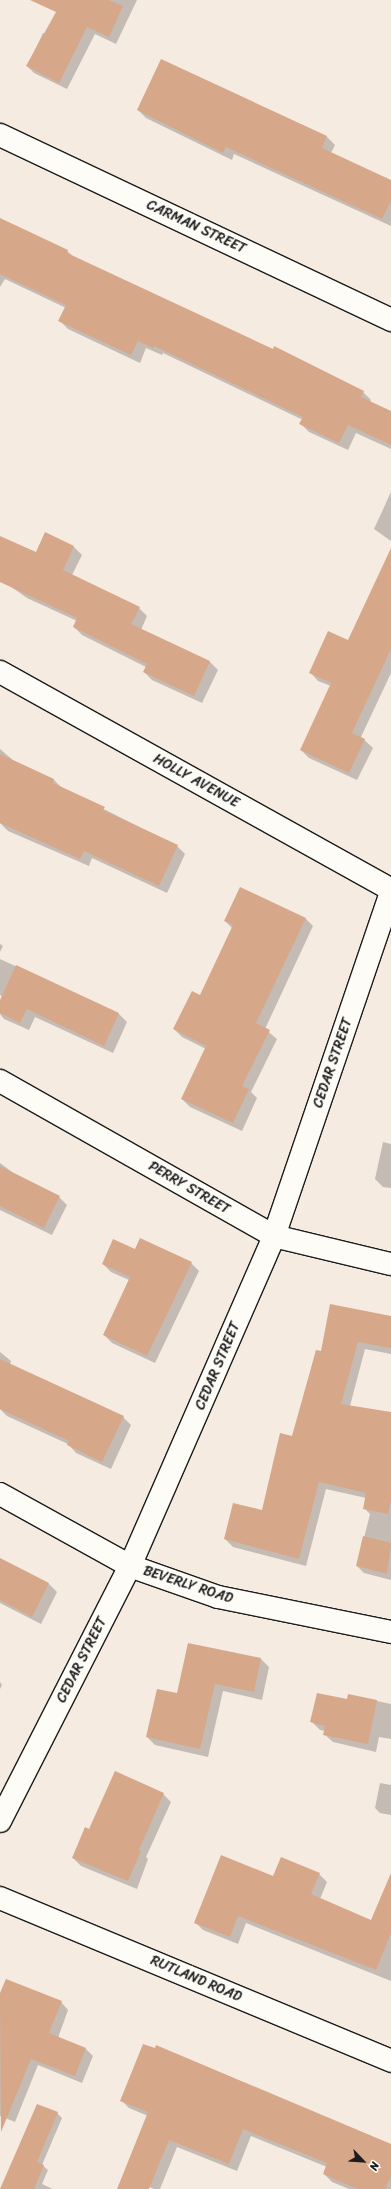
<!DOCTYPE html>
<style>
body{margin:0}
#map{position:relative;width:391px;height:2189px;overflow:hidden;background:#f5ebe1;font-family:Sriracha,sans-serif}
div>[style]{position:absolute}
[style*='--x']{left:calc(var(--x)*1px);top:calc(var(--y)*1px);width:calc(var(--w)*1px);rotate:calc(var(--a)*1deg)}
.shadow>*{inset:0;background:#0003}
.building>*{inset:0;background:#d7a78a}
.roads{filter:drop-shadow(1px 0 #1c1c1c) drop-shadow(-1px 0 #1c1c1c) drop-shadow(0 1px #1c1c1c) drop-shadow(0 -1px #1c1c1c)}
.street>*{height:22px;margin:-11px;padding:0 11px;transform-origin:11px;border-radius:11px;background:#fdfcf7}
span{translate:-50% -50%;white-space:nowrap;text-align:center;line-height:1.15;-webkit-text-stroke:4px #fdfcf7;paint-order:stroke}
.street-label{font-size:14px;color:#1c1c1c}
.north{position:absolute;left:343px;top:2141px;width:40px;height:40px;-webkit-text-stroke:3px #fdfcf7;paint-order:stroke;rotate:115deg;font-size:11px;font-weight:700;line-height:16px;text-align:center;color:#1c1c1c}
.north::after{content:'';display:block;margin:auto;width:14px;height:18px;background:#1c1c1c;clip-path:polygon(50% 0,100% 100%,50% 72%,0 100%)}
</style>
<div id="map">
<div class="shadow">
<div style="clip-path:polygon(63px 0,137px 0,116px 44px,95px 34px,67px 89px,34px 73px,27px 66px,43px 33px,46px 34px)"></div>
<div style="clip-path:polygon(138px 110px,327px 137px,335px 145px,331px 153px,391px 181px,391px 226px,234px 154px,232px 160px,146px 118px)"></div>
<div style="clip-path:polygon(0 219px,67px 251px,74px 257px,363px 392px,371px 400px,370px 402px,391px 412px,391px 449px,356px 433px,348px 450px,309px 432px,301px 424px,303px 420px,163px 353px,162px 355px,146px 348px,140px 363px,68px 329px,60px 321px,66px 308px,5px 279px,0 287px)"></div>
<div style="clip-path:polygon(391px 492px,391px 541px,374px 529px)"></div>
<div style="clip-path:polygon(46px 533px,74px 547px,82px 555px,72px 575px,139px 608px,147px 616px,141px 630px,210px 662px,218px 670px,202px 703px,152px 680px,144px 672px,146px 667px,82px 635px,74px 627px,77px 621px,27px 598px,0 579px,0 537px,36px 554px)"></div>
<div style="clip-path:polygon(391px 575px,391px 673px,361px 737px,373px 748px,357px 780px,309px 758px,301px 750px,331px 686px,318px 681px,310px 672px,348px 641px)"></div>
<div style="clip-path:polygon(0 749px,14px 761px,54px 780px,62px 788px,177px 846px,185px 854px,167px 893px,92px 858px,89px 866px,8px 831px,0 823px)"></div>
<div style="clip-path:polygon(305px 918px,313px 926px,265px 1029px,277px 1039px,251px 1092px,257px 1098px,242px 1131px,190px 1107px,182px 1099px,206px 1049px,182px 1037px,174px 1029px,200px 996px,233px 929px,225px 921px)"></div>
<div style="clip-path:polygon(0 944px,3px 946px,0 952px)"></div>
<div style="clip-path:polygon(0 959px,119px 1014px,127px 1022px,113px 1053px,35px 1017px,29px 1030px,4px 1019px,0 1014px,3px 997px,0 995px)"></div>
<div style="clip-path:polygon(383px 1142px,391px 1144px,391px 1188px,383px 1187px,375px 1179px)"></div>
<div style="clip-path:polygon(0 1163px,16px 1175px,59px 1197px,67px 1205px,52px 1235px,0 1210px)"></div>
<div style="clip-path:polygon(135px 1250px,191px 1263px,199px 1271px,155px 1363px,112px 1343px,104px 1335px,129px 1280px,111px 1272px,103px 1264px)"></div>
<div style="clip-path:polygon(391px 1317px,391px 1354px,365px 1349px,350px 1406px,391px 1413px,391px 1580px,364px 1573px,357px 1566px,370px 1514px,364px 1508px,366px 1498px,326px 1489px,306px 1566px,233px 1547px,225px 1539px,263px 1511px,293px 1438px,322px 1352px)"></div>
<div style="clip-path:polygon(0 1352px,11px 1361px,10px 1365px,123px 1417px,131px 1425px,111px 1469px,76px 1453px,68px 1444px,7px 1416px,0 1409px)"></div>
<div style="clip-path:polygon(0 1559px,49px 1584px,57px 1592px,41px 1624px,0 1603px)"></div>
<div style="clip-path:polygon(188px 1644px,261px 1659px,269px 1667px,262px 1700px,223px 1691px,208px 1757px,155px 1745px,147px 1737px,178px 1694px)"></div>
<div style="clip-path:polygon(0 1682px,2px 1685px,0 1689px)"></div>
<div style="clip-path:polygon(349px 1695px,391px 1704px,391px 1739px,379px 1737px,376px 1752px,333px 1742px,324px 1734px,325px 1731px,320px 1730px,312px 1722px,348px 1700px)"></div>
<div style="clip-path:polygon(380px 1783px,391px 1785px,391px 1815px,380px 1813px,375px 1808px)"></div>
<div style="clip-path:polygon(163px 1794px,171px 1802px,146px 1857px,148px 1859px,137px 1889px,81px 1866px,73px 1858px,90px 1830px)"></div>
<div style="clip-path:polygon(319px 1874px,327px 1882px,320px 1899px,371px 1921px,391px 1917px,391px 1981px,246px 1923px,238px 1944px,203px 1930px,195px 1922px,273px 1878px)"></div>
<div style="clip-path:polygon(6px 1980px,61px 2002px,68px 2010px,58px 2038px,86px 2049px,93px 2056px,82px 2083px,38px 2065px,15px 2122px,0 2116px,0 1996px)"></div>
<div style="clip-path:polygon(121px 2100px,391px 2145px,391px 2189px,349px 2189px,332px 2182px,324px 2174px,327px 2167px,251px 2136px,237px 2171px,177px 2147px,160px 2189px,154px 2189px,133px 2180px,148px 2116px,129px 2108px)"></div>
<div style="clip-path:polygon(57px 2113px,62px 2118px,42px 2165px,48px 2170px,42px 2184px,53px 2189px,1px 2189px)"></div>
</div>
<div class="building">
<div style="clip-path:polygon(30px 0,109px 0,123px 6px,109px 37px,87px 27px,59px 83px,26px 66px,56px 12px)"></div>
<div style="clip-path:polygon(161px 59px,327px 136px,322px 148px,391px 180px,391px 201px,382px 219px,226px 147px,223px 153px,137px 110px)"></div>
<div style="clip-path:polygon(0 218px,68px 250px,67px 253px,273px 349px,274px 346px,364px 391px,361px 397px,391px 411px,391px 445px,348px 425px,339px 443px,299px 424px,303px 417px,154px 346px,153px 348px,138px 341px,131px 355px,58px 321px,66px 305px,0 274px)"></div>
<div style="clip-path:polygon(45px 532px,74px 546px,63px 570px,140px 607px,131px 624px,210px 661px,194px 696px,143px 672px,147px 664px,73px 627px,77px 618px,0 582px,0 536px,36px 552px)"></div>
<div style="clip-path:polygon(391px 548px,391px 649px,352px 733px,365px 739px,349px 773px,300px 750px,331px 683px,309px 673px,328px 631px,348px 640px)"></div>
<div style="clip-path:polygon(0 754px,54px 779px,53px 783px,105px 807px,103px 810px,178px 845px,159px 886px,84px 851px,80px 859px,0 823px)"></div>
<div style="clip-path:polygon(240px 887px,306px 918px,256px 1023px,270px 1030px,242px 1086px,249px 1089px,233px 1123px,181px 1099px,206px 1046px,173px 1029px,192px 991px,200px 995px,233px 925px,224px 921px)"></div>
<div style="clip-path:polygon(16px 965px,119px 1013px,104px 1046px,27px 1009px,20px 1023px,0 1013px,0 1000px)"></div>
<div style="clip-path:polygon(0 1166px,60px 1196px,44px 1228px,0 1206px)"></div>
<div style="clip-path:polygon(140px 1238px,192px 1262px,147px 1356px,103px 1335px,130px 1277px,102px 1264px,113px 1239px,135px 1249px)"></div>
<div style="clip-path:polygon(330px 1304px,391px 1316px,391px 1348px,358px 1342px,341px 1404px,391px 1412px,391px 1500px,388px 1514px,363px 1509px,366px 1493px,319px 1482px,299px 1559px,224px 1539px,233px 1503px,262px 1510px,280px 1433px,292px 1436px,316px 1350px,321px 1351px)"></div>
<div style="clip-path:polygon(0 1359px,124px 1416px,102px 1462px,67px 1445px,69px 1441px,0 1409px)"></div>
<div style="clip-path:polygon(363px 1536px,391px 1543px,387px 1574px,356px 1566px)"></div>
<div style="clip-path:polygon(0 1558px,49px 1583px,32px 1617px,0 1600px)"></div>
<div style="clip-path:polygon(188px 1643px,261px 1658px,254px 1692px,215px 1684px,200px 1749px,146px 1737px,157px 1689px,177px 1693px)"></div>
<div style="clip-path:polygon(317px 1693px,347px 1699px,348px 1694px,377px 1700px,368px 1744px,323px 1735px,325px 1726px,310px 1722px)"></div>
<div style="clip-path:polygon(115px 1771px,164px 1793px,139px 1850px,141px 1851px,128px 1881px,72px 1858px,85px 1827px,89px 1829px)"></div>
<div style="clip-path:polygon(221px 1855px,273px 1876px,281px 1857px,320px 1873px,311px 1894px,371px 1920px,391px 1873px,391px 1933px,376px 1970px,238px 1916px,230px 1937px,194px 1923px)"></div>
<div style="clip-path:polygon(6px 1979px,62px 2001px,49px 2033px,86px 2048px,75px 2076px,31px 2059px,1px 2132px,0 1993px)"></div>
<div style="clip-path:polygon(143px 2044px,155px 2048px,156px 2045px,391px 2144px,391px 2176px,385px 2189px,358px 2189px,343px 2183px,323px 2174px,327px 2163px,243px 2129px,229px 2164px,169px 2140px,149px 2189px,117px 2189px,148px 2112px,120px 2101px)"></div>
<div style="clip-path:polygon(37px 2104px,58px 2112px,37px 2162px,44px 2165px,34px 2189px,0 2189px)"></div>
</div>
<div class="roads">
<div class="street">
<div style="--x:0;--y:135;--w:433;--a:25.3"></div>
<div style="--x:0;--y:672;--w:448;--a:29.1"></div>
<div style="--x:0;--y:1081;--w:315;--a:29.5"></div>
<div style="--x:274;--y:1236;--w:120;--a:13.5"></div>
<div style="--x:0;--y:1494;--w:149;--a:29"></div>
<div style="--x:130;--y:1566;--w:93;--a:19.4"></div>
<div style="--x:218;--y:1597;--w:177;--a:11.4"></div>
<div style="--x:0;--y:1821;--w:286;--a:-63"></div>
<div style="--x:130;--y:1566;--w:360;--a:-66.4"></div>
<div style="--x:274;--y:1236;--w:363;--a:-71.2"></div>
<div style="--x:0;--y:1898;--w:424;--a:22.6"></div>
</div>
</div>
<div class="street-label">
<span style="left:196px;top:227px;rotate:25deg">CARMAN STREET</span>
<span style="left:196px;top:781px;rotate:29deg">HOLLY AVENUE</span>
<span style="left:333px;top:1063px;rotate:-71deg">CEDAR STREET</span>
<span style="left:189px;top:1188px;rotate:30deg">PERRY STREET</span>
<span style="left:218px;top:1366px;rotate:-67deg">CEDAR STREET</span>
<span style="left:188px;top:1585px;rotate:18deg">BEVERLY ROAD</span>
<span style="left:82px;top:1660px;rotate:-63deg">CEDAR STREET</span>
<span style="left:196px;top:1979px;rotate:23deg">RUTLAND ROAD</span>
</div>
<div class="north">N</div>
</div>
